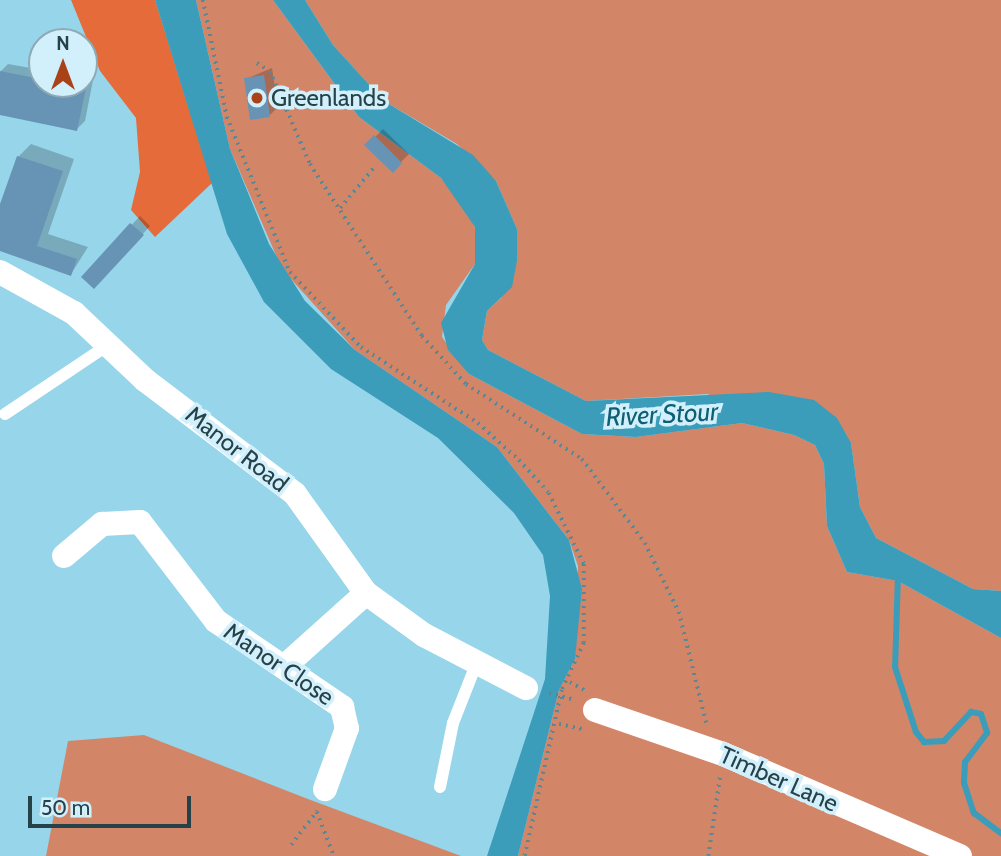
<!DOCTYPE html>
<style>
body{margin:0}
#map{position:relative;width:1001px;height:856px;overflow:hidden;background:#96d5ea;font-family:Cabin,sans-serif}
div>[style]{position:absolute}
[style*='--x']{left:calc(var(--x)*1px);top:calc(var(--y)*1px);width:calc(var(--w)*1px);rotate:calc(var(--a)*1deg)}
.green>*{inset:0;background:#d38568}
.forest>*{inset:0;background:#e66b3a}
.water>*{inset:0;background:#3b9dba}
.shadow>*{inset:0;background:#0003}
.stream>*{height:6px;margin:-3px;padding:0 3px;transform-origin:3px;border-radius:3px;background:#3b9dba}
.building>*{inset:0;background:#6794b5}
.path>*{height:3.5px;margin-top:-1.75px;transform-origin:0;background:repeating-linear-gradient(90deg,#5b8795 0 2px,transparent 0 7px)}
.service>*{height:12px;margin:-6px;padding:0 6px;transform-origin:6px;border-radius:6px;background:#fff}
.minor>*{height:24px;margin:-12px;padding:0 12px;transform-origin:12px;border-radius:12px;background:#fff}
.dots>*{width:19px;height:19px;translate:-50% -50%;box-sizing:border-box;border:4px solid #d2f0fb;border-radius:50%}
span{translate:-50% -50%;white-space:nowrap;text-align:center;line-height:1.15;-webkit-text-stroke:7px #d2f0fb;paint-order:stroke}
.poi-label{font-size:24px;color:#274149}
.left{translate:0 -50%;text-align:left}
.street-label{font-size:24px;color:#274149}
.water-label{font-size:26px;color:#0e5f74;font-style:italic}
.north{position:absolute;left:28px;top:28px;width:70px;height:70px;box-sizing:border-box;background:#d2f0fb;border:2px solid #8eaab4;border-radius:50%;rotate:0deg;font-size:19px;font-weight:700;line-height:28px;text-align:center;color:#274149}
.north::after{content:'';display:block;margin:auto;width:24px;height:32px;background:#a94317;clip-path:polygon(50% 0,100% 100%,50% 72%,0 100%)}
.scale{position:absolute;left:28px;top:796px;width:163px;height:32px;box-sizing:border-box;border:4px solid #274149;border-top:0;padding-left:9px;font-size:21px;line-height:24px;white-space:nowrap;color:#274149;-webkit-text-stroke:5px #d2f0fb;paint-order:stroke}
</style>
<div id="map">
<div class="green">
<div style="clip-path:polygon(196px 0,273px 0,359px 117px,441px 178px,465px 208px,475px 227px,475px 264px,446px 305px,442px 337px,469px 374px,582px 434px,636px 437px,742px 423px,794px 435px,815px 445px,824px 464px,827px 526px,847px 572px,898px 581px,1001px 638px,1001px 856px,518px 856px,559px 690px,575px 659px,578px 566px,569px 540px,497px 447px,355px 350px,282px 269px,230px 149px)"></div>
<div style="clip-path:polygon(305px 0,1001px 0,1001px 591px,973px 589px,876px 538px,860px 507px,851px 443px,707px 394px,586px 401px,488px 350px,482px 340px,487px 311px,501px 298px,517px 261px,517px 229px,496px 181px,457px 144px,384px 101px,333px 45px)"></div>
<div style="clip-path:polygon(144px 735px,308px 799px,461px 856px,46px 856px,68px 741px)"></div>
</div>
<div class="forest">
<div style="clip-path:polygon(71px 0,155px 0,212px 183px,155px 237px,131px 210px,140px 172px,136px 118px,100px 71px)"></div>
</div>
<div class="water">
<div style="clip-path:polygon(155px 0,196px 0,230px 149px,269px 244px,305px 301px,355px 350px,497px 447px,569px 540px,582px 589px,575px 659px,559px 690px,518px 856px,487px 856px,545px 679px,550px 596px,543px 555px,514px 513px,438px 438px,331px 369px,264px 302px,227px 234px)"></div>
<div style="clip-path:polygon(273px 0,305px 0,333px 45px,384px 101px,473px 155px,496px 181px,517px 229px,517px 261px,512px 287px,487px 311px,482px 340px,488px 350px,586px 401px,769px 392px,814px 400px,837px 418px,851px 443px,860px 507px,876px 538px,973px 589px,1001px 591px,1001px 638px,898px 581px,847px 572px,827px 526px,824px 464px,815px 445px,794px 435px,742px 423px,636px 437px,582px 434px,469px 374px,448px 350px,441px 323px,475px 264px,475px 227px,441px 178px,359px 117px)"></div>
</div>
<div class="shadow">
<div style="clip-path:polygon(8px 64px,42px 70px,42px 84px,93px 80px,85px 121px,77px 129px,0 114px,0 72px)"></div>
<div style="clip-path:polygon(272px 68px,278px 107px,270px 115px,246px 79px)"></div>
<div style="clip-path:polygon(383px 129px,409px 154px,393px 170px,367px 145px)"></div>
<div style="clip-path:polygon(31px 144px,74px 159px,48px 234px,88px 247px,71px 274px,0 250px,0 210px,18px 157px)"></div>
<div style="clip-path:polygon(140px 216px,150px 226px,102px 279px,83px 277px)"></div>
</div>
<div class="stream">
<div style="--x:898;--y:574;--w:93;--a:91.8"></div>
<div style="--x:895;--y:667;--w:68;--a:72.1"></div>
<div style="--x:916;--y:732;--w:13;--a:51"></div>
<div style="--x:924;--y:742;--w:20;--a:-3"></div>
<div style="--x:944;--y:741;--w:40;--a:-47"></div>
<div style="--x:971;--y:712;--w:10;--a:11"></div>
<div style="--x:981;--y:714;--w:20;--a:72"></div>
<div style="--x:987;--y:733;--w:36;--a:127"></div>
<div style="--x:965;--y:762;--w:21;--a:93"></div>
<div style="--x:964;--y:783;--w:32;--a:72"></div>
<div style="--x:974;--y:813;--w:34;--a:37"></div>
</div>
<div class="building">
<div style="clip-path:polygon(0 71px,86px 88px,77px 131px,0 115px)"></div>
<div style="clip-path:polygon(264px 75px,270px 117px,250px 120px,244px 78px)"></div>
<div style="clip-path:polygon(374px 135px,402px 163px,393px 173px,364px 145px)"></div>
<div style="clip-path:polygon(17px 156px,63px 171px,37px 246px,77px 259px,71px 276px,0 251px,0 204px)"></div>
<div style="clip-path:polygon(130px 223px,144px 235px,94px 289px,81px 277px)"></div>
</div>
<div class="path">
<div style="--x:203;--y:0;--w:119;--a:78.4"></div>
<div style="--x:227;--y:117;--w:167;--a:67.9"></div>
<div style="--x:290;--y:272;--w:103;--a:46.6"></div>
<div style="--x:361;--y:347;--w:140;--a:33"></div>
<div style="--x:478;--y:423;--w:55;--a:42.1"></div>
<div style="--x:519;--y:460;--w:45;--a:47.7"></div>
<div style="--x:549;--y:493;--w:79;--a:63.8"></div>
<div style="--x:584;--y:564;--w:79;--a:90"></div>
<div style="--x:584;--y:643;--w:52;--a:115.1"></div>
<div style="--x:562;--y:690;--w:170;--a:102.6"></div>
<div style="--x:257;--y:63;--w:15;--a:32"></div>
<div style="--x:270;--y:71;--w:101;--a:66.7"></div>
<div style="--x:310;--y:164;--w:205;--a:56.9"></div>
<div style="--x:422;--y:336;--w:65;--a:47.5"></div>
<div style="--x:466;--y:384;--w:138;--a:32.9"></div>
<div style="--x:582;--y:459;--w:105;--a:53.1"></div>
<div style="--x:645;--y:543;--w:77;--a:63.8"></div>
<div style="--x:679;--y:612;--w:116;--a:76.1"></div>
<div style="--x:340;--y:208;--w:56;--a:-50.1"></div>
<div style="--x:570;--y:682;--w:18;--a:29"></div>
<div style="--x:549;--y:693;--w:27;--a:15"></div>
<div style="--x:559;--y:724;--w:25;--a:12"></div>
<div style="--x:317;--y:812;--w:47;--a:68.9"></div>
<div style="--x:291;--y:845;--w:43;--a:-52.6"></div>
<div style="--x:708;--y:856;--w:81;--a:-81.5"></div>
</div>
<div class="service">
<div style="--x:5;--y:414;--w:124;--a:-33.8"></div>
<div style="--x:440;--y:787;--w:65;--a:-78.5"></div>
<div style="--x:453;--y:723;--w:66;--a:-68.5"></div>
</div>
<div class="minor">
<div style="--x:0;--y:272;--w:85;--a:29"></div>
<div style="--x:74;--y:313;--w:98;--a:43.3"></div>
<div style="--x:145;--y:380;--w:188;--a:37.2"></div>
<div style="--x:295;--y:494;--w:122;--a:54.4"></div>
<div style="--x:366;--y:593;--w:72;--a:35.9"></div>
<div style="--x:424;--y:635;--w:115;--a:27.5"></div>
<div style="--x:64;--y:556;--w:50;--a:-40.1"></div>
<div style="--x:102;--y:524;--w:38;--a:-3"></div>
<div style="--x:140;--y:522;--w:125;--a:52.5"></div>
<div style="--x:216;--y:621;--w:153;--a:34.3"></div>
<div style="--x:342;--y:707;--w:22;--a:77"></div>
<div style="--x:347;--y:728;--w:65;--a:109.8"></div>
<div style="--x:285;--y:666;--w:109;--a:-42"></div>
<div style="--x:595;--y:710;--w:135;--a:19"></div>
<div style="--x:723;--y:754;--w:258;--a:23.3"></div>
</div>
<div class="dots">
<div style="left:257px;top:98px;background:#a94317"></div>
</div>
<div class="poi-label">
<span class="left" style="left:271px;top:98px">Greenlands</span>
</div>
<div class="street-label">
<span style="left:237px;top:449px;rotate:38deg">Manor Road</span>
<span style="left:279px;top:664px;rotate:34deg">Manor Close</span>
<span style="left:779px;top:779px;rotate:24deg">Timber Lane</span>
</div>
<div class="water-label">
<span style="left:662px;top:415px;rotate:-3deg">River Stour</span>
</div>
<div class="north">N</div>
<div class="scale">50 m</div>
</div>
